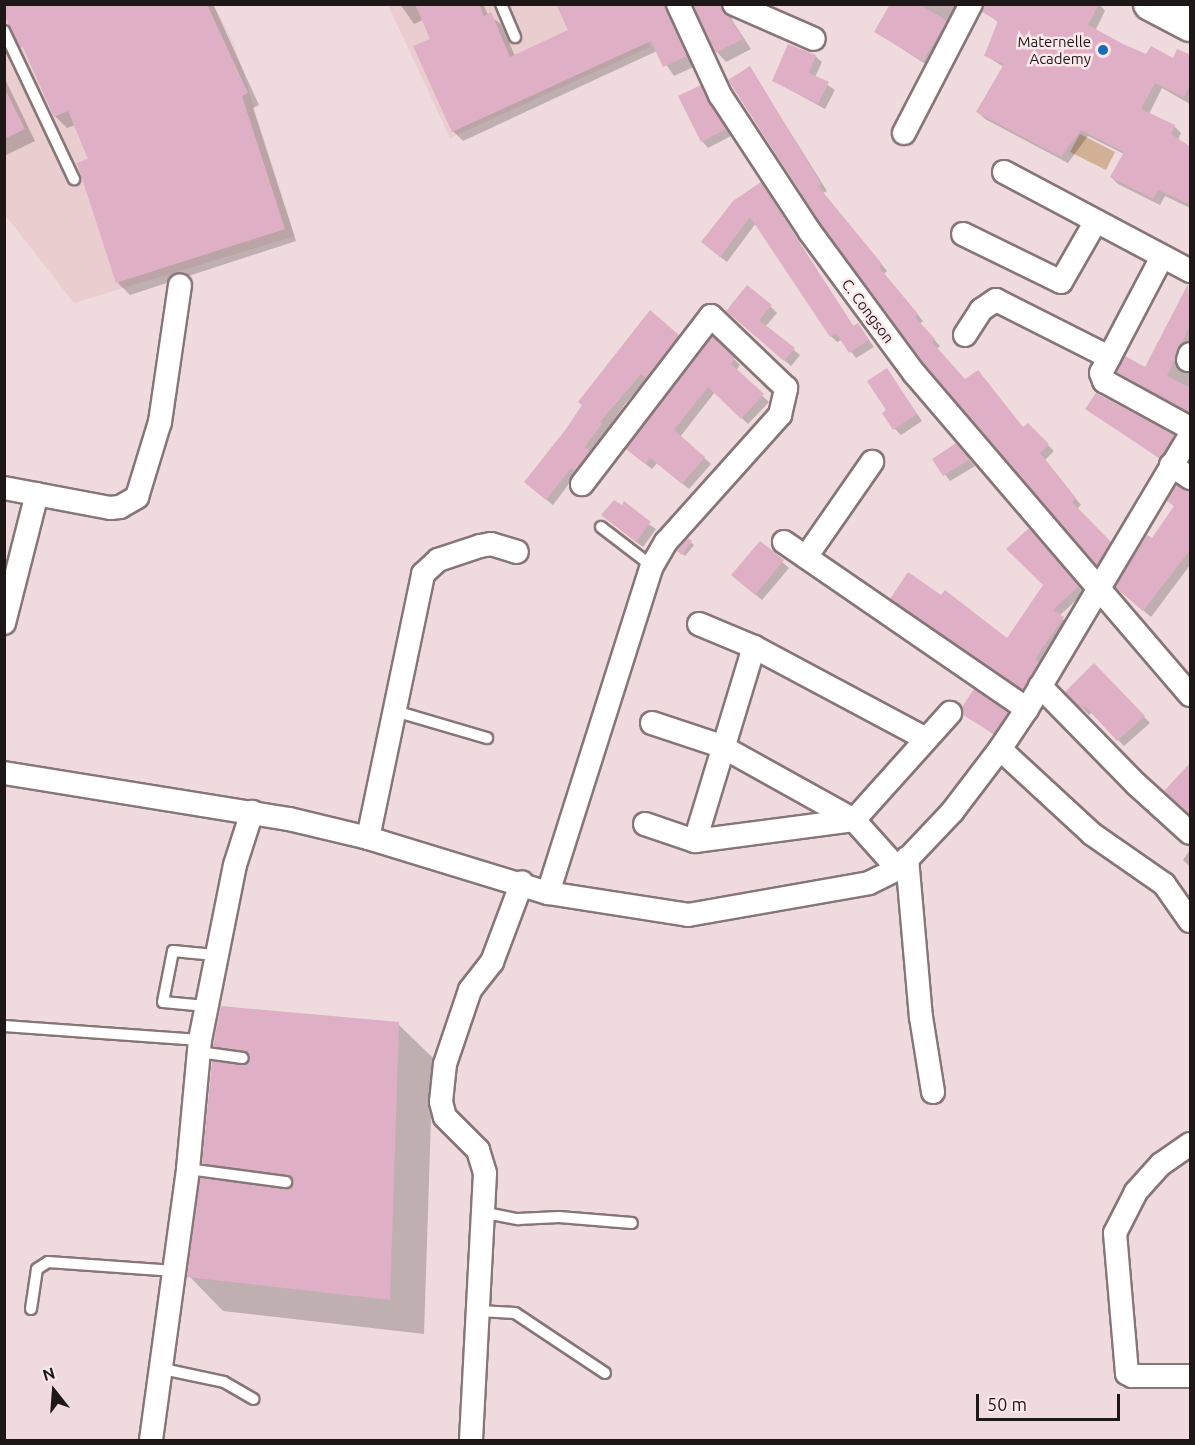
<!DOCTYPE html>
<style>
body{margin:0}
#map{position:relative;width:1195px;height:1445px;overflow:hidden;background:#efdbdd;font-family:Ubuntu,sans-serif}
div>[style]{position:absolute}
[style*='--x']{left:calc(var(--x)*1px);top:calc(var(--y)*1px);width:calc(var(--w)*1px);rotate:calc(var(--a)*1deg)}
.built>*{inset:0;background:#e9cdcf}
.green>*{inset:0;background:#d2b095}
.shadow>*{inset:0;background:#0003}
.building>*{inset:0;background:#dfafc6}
.roads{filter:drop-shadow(2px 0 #877677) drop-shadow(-2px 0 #877677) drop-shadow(0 2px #877677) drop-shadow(0 -2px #877677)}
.service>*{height:10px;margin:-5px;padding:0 5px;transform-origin:5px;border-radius:5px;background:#fff}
.minor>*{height:22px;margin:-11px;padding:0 11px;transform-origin:11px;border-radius:11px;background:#fff}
.secondary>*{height:32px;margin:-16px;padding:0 16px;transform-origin:16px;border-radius:16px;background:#fff}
.dots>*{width:16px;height:16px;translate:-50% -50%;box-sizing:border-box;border:3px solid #fce8ea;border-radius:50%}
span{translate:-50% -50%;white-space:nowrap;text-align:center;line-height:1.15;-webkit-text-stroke:5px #fce8ea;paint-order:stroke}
.poi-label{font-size:15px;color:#1e1718}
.right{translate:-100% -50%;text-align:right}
.street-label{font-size:15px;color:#1e1718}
.frame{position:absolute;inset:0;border:6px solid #1e1718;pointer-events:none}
.north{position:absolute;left:24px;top:1361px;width:60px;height:60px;-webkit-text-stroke:4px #fce8ea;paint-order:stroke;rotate:343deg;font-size:16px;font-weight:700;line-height:24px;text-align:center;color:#1e1718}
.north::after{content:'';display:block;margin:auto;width:21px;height:27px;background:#1e1718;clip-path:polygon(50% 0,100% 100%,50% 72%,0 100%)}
.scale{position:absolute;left:976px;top:1394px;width:144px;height:27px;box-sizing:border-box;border:3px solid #1e1718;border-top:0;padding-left:8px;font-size:18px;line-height:21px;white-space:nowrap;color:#1e1718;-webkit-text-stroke:4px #fce8ea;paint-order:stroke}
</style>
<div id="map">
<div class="built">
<div style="clip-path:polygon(5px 5px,214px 5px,234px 44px,295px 236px,74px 303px,5px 215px)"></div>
<div style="clip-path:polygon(388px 5px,632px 5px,650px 47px,450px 138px)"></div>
</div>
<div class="green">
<div style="clip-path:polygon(1080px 134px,1115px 152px,1106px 170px,1070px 152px)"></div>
</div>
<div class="shadow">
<div style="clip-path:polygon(4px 4px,213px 4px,259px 105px,253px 108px,296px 241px,130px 295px,118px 283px,79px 164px,90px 160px,75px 125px,67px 128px,55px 116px)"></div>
<div style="clip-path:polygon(400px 4px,483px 4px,488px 15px,501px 24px,515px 56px,641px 4px,678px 4px,696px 66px,674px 76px,657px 51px,463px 141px,453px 131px,432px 40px,423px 20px,414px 24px)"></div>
<div style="clip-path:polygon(695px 4px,729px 4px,732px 20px,751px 49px,726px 62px,717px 52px)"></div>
<div style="clip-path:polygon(892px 4px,968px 4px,930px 67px,876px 32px)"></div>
<div style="clip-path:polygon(986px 4px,1099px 4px,1105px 11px,1095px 31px,1147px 56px,1173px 60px,1190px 56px,1190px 104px,1162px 88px,1149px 114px,1174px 126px,1181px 133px,1178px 140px,1190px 149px,1190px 208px,1165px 196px,1160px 205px,1118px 184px,1111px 177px,1124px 154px,1088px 136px,1068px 163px,985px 119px,978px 112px,1004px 67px,986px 56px,999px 23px,984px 11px)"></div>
<div style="clip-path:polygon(815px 56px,822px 62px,815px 77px,835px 90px,825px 109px,774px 81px)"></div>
<div style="clip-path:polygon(750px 68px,827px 191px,823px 193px,887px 271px,884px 274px,923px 321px,920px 324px,940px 346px,937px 349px,965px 380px,1024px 428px,1028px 425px,1054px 451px,1045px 460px,1081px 505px,1077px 509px,1116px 549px,1104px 570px,938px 377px,822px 223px)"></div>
<div style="clip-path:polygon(4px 77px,35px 141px,4px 156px)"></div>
<div style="clip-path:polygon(700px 87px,731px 136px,708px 148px,702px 141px)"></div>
<div style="clip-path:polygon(761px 184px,854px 327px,858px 325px,874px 347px,856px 358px,842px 340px,837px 342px,831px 336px,756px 223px,727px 262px,709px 248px)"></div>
<div style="clip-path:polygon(1188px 287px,1190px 351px,1184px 356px,1181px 372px,1190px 373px,1190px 415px,1118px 372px,1145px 369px)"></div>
<div style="clip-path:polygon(771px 307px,777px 313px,765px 327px,800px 355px,791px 366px,734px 317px)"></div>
<div style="clip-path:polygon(650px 312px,684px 342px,653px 383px,647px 379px,625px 404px,591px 453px,595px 458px,577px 473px,553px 505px,532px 488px)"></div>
<div style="clip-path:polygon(713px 338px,740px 365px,736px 371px,769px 402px,748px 424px,715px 392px,680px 437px,711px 464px,689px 489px,657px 463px,652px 469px,634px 455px)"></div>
<div style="clip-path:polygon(887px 370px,922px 421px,901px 435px,895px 429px)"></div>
<div style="clip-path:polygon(1087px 408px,1174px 436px,1180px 442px,1166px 463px)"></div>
<div style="clip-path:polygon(962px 451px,975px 466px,950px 481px,934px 460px)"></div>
<div style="clip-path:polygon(1190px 492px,1190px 565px,1151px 617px,1124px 594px,1175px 507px,1169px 501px)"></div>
<div style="clip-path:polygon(622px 507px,656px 529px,643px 547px,609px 521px)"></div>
<div style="clip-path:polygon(1036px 537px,1084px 593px,1059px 616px,1069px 624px,1029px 695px,898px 605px,1008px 640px,1045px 585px)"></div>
<div style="clip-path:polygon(688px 540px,694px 545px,685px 556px,679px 551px)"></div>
<div style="clip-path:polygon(760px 543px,789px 568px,762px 600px,739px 581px)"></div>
<div style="clip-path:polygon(1094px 665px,1150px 723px,1124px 746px,1092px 712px,1089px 715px,1067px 692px)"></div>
<div style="clip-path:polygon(965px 714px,1007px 714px,1014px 720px,1000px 739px)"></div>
<div style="clip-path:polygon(1190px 850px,1190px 867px,1183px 860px)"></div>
<div style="clip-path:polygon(398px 1024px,433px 1058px,424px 1334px,223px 1311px,189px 1276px,224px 1183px,204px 1163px,235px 1066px,215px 1046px)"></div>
</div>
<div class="building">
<div style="clip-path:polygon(4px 4px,207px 4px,248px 93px,242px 96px,285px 229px,116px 283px,77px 163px,88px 159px,68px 111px,54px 117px,23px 47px,20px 48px,4px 15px)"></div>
<div style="clip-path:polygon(415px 4px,479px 4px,484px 16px,491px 12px,510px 57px,568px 30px,556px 4px,665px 4px,687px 56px,663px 67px,651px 41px,452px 132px,413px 46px,430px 39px)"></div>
<div style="clip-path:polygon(693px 4px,721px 4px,743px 39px,715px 53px)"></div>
<div style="clip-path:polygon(890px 4px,919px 4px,947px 21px,923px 61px,874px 32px)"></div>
<div style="clip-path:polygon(984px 4px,1099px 4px,1088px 25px,1123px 44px,1146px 54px,1151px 46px,1173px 58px,1177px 49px,1191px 55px,1191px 83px,1184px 97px,1155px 83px,1141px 109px,1175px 125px,1171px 134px,1191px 147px,1191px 205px,1158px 190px,1153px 199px,1110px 177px,1124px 152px,1081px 130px,1061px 157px,976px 112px,1004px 64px,984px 56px,998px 21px,982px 12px)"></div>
<div style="clip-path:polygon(788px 44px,816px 55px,809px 73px,829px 82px,818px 104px,772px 81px)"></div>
<div style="clip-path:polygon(750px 66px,821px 184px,818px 186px,882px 264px,879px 267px,918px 314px,915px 317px,935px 339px,932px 342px,965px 379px,978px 370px,1023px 427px,1028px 423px,1049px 444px,1040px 453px,1076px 498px,1072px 502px,1111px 542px,1097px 566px,925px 365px,821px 224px,728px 80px)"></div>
<div style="clip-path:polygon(701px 85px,726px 129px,701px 142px,678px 96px)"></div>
<div style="clip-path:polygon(4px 87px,25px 129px,4px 139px)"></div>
<div style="clip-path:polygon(761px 182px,853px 326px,858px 323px,869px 340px,849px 353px,836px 333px,830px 337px,750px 217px,720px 257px,701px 242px,733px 201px)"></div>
<div style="clip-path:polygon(1188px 284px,1191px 323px,1167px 376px,1191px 388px,1189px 412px,1117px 372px,1125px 356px,1145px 367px)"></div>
<div style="clip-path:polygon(747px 285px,772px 305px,759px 320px,795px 348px,784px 361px,726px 311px)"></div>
<div style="clip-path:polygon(650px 310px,679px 335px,646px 378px,641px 374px,600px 422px,602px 424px,585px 447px,590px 451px,575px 471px,571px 468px,546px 500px,524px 482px,566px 429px,582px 405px,578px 402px)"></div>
<div style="clip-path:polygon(713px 336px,735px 358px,731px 364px,764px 394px,741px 419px,708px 387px,674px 430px,705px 457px,682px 484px,650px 458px,645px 464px,626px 449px)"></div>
<div style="clip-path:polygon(887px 368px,917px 414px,893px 430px,882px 413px,886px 410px,867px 381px)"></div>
<div style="clip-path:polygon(1096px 393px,1175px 435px,1159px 458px,1085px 409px)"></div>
<div style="clip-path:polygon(956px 443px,970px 459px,943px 476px,932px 459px)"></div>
<div style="clip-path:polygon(1176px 485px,1191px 491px,1191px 549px,1143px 611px,1115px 587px,1147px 535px,1152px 538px,1174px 506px,1167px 501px)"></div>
<div style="clip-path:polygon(614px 500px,622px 505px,624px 501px,651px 522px,636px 542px,601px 515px)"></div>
<div style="clip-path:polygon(1029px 528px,1079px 586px,1053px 610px,1064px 617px,1035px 659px,1039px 662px,1023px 690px,890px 599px,908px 572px,941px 595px,945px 590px,1007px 638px,1043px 585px,1006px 549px)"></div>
<div style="clip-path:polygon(688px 538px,692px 541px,682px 555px,677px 551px)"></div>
<div style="clip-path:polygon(760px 541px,784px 560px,755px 595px,731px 575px)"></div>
<div style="clip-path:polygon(1094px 663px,1145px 716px,1117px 741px,1085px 706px,1082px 710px,1065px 692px)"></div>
<div style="clip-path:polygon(974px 689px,1008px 713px,994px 734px,963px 715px,962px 707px)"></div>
<div style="clip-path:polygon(1191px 762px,1191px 815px,1164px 791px)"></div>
<div style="clip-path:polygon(221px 1006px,399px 1022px,390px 1300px,187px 1277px,200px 1178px,285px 1189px,293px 1182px,287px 1175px,202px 1163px,212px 1061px,243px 1065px,250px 1058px,245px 1051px,213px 1046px)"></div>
</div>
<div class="roads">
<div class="service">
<div style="--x:501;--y:4;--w:36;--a:67"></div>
<div style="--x:4;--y:31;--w:164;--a:64.7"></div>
<div style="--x:601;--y:527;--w:64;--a:37.4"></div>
<div style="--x:395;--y:711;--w:96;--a:16.4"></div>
<div style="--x:206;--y:1006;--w:43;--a:-174.7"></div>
<div style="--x:163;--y:1002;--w:52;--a:-78.9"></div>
<div style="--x:173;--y:951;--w:42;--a:5.4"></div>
<div style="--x:4;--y:1026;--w:196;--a:4.1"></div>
<div style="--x:199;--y:1052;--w:44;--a:7.8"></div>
<div style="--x:188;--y:1169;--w:99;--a:7.6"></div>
<div style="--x:486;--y:1213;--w:33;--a:11"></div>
<div style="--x:518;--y:1219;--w:41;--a:-2.8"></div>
<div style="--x:559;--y:1217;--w:73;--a:4.7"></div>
<div style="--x:31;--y:1309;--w:40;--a:-81.5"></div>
<div style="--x:37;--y:1269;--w:13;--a:-32"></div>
<div style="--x:48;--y:1262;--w:127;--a:4.1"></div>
<div style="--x:479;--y:1311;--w:36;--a:3"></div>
<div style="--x:515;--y:1313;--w:108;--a:33.7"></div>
<div style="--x:163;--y:1369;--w:62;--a:12"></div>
<div style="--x:224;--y:1382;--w:34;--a:30"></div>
</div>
<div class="minor">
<div style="--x:678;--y:4;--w:100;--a:65.2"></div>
<div style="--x:720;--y:95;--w:164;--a:56.7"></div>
<div style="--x:810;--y:232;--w:175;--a:53.6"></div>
<div style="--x:914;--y:373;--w:424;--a:49.4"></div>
<div style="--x:734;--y:4;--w:87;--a:23.6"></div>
<div style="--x:904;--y:133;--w:145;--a:-62.6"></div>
<div style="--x:1004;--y:172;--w:211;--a:28"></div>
<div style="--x:963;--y:234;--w:109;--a:26.1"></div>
<div style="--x:1061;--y:282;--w:70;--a:-60.2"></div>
<div style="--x:1162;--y:257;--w:131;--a:117.7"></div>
<div style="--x:1101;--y:373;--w:9;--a:69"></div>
<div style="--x:1104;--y:381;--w:98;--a:28.7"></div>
<div style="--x:965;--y:335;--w:30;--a:-57"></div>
<div style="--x:981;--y:310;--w:18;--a:-34"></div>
<div style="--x:996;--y:300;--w:127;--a:26.8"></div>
<div style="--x:1188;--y:360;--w:6;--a:-72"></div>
<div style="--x:1171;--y:465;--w:23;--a:34"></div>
<div style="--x:4;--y:488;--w:108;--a:10.7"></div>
<div style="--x:110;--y:508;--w:10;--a:-6"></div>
<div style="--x:120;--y:507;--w:20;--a:-30"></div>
<div style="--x:137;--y:497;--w:78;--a:-73"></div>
<div style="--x:160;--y:422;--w:138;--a:-81.7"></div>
<div style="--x:784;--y:542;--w:295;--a:34.5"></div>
<div style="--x:806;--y:557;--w:116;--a:-55.2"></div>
<div style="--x:4;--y:623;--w:133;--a:-75.7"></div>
<div style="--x:699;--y:624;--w:60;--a:22.7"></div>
<div style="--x:754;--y:647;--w:195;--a:28.1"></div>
<div style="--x:1040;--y:686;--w:137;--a:45.6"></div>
<div style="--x:1136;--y:784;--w:73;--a:42.2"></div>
<div style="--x:652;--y:723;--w:73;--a:18.4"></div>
<div style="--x:721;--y:746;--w:152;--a:29.1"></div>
<div style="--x:854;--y:820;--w:144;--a:-48.1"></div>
<div style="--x:1000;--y:749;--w:125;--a:42.7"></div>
<div style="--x:1092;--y:834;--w:88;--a:34.8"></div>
<div style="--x:1164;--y:884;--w:45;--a:54.9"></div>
<div style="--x:4;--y:773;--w:289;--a:9.2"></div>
<div style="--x:289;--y:819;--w:81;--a:13.5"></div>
<div style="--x:368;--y:838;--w:188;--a:17"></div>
<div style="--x:548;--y:893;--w:142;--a:8.9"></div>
<div style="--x:688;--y:915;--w:184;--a:-10"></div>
<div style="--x:869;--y:883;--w:32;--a:-26"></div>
<div style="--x:898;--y:869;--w:79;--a:-46.5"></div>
<div style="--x:952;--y:812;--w:79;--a:-52.7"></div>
<div style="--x:1000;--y:749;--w:48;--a:-56"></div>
<div style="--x:1027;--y:709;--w:318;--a:-59.2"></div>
<div style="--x:645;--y:824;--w:53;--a:18.8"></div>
<div style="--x:695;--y:841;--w:160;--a:-7.5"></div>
<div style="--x:854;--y:820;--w:66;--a:48.1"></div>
<div style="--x:368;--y:838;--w:270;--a:-78.2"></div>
<div style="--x:423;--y:574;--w:21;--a:-43"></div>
<div style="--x:438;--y:560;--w:44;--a:-18.4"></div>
<div style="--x:480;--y:546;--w:11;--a:-10"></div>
<div style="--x:491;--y:544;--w:27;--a:17"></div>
<div style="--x:695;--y:841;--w:203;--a:-73.1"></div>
<div style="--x:907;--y:858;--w:160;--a:85"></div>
<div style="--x:921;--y:1017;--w:76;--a:80.9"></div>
<div style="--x:548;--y:893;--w:343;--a:-72.4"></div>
<div style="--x:652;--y:566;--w:28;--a:-60"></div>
<div style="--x:666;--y:542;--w:171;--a:-48.1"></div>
<div style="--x:780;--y:415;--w:28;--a:-77"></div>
<div style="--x:786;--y:388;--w:104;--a:-136.2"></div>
<div style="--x:711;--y:316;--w:212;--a:127.5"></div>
<div style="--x:1190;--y:1144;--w:35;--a:145"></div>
<div style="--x:1161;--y:1164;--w:38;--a:132"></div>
<div style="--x:1136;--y:1192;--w:46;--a:117.1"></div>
<div style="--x:1115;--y:1233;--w:141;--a:85.1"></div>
<div style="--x:1127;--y:1373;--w:6;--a:31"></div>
<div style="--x:1132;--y:1376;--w:58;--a:0"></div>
<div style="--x:151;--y:1440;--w:274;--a:-82.2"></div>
<div style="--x:188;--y:1169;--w:130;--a:-84.7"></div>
<div style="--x:200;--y:1040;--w:178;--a:-78.7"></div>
<div style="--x:235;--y:865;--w:56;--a:-72.2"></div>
<div style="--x:471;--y:1440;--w:267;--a:-87"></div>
<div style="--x:485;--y:1173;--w:24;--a:-107"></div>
<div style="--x:478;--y:1150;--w:47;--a:-135"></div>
<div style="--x:445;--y:1117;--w:16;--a:-105"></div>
<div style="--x:441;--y:1102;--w:38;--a:-84"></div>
<div style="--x:445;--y:1064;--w:78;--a:-71.3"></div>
<div style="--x:470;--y:990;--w:36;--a:-52"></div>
<div style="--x:492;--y:962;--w:85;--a:-69.4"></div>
</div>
<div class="secondary">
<div style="--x:1150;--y:4;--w:45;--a:27.7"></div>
</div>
</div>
<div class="dots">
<div style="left:1103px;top:50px;background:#126dba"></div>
</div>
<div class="poi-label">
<span class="right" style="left:1091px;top:50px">Maternelle<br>Academy</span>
</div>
<div class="street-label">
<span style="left:868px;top:311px;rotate:53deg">C. Congson</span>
</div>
<div class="frame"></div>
<div class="north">N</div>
<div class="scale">50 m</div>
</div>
